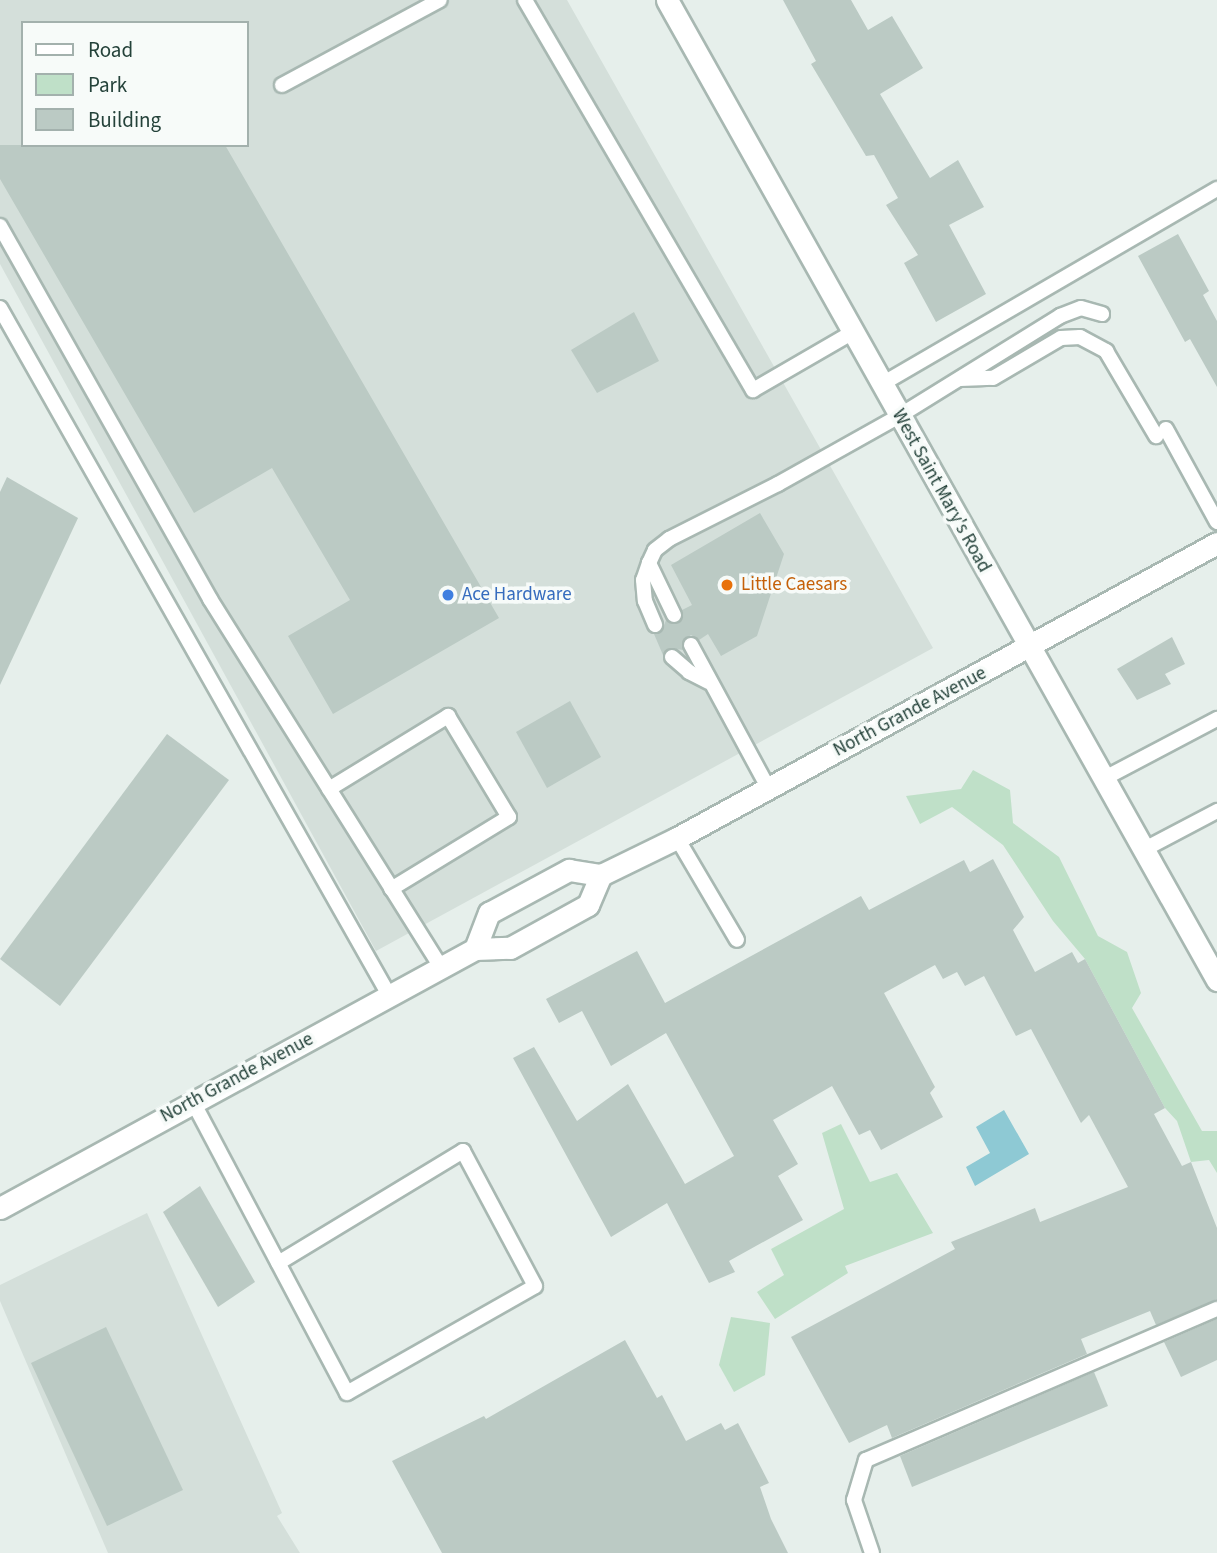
<!DOCTYPE html>
<style>
body{margin:0}
#map{position:relative;width:1217px;height:1553px;overflow:hidden;background:#e6efeb;font-family:"Source Sans 3",sans-serif}
div>[style]{position:absolute}
[style*='--x']{left:calc(var(--x)*1px);top:calc(var(--y)*1px);width:calc(var(--w)*1px);rotate:calc(var(--a)*1deg)}
.built>*{inset:0;background:#d4dfda}
.green>*{inset:0;background:#bfe0c8}
.water>*{inset:0;background:#8ec9d4}
.building>*{inset:0;background:#bbcac4}
.roads{filter:drop-shadow(2px 0 #a8b8b2) drop-shadow(-2px 0 #a8b8b2) drop-shadow(0 2px #a8b8b2) drop-shadow(0 -2px #a8b8b2)}
.lane>*{height:14px;margin:-7px;padding:0 7px;transform-origin:7px;border-radius:7px;background:#fff}
.secondary>*{height:21px;margin:-10.5px;padding:0 10.5px;transform-origin:10.5px;border-radius:10.5px;background:#fff}
.dots>*{width:19px;height:19px;translate:-50% -50%;box-sizing:border-box;border:4px solid #f7fbf9;border-radius:50%}
span{translate:-50% -50%;white-space:nowrap;text-align:center;line-height:1.15;-webkit-text-stroke:7px #f7fbf9;paint-order:stroke}
.street-label{font-size:19px;color:#24423a}
.food-label{font-size:19px;color:#c56008}
.left{translate:0 -50%;text-align:left}
.shop-label{font-size:19px;color:#366cbe}
.legend{position:absolute;left:21px;top:21px;width:228px;height:126px;box-sizing:border-box;background:#f7fbf9;border:2px solid #a3b1ad;margin:0;padding:9px 12px;list-style:none;font-size:21px;color:#24423a}
.legend li{display:flex;align-items:center;gap:14px;height:35px}
.legend b{width:35px;border:2px solid #a3b1ad}
</style>
<div id="map">
<div class="built">
<div style="clip-path:polygon(evenodd,0 0,567px 0,933px 648px,376px 951px,0 264px,0 0,23px 23px,247px 23px,247px 145px,23px 145px,23px 23px)"></div>
<div style="clip-path:polygon(147px 1213px,282px 1513px,277px 1516px,300px 1553px,108px 1553px,0 1301px,0 1285px)"></div>
</div>
<div class="green">
<div style="clip-path:polygon(973px 770px,1010px 790px,1013px 823px,1059px 857px,1098px 936px,1127px 952px,1141px 993px,1132px 1008px,1202px 1131px,1217px 1131px,1217px 1173px,1209px 1160px,1191px 1162px,1177px 1121px,1165px 1108px,1085px 959px,1053px 921px,1003px 845px,952px 807px,920px 824px,906px 796px,961px 789px)"></div>
<div style="clip-path:polygon(841px 1124px,870px 1182px,897px 1173px,933px 1233px,845px 1266px,848px 1273px,775px 1319px,757px 1292px,784px 1275px,771px 1249px,844px 1209px,822px 1133px)"></div>
<div style="clip-path:polygon(731px 1317px,770px 1323px,765px 1375px,734px 1392px,719px 1365px)"></div>
</div>
<div class="water">
<div style="clip-path:polygon(1004px 1110px,1029px 1154px,975px 1186px,966px 1167px,990px 1153px,976px 1127px)"></div>
</div>
<div class="building">
<div style="clip-path:polygon(783px 0,851px 0,868px 30px,892px 16px,923px 68px,880px 94px,930px 178px,958px 160px,984px 207px,949px 225px,986px 294px,936px 322px,904px 263px,918px 255px,886px 205px,898px 198px,874px 155px,866px 156px,811px 64px,816px 61px)"></div>
<div style="clip-path:polygon(0 145px,225px 145px,499px 618px,333px 714px,288px 636px,350px 600px,272px 468px,194px 513px,0 179px)"></div>
<div style="clip-path:polygon(1178px 234px,1209px 291px,1203px 295px,1217px 321px,1217px 387px,1190px 339px,1185px 342px,1138px 256px)"></div>
<div style="clip-path:polygon(634px 312px,659px 361px,597px 393px,571px 350px)"></div>
<div style="clip-path:polygon(7px 477px,78px 518px,0 685px,0 492px)"></div>
<div style="clip-path:polygon(760px 513px,784px 554px,757px 636px,721px 656px,708px 634px,699px 640px,691px 635px,683px 641px,683px 650px,670px 648px,663px 655px,654px 634px,662px 631px,666px 620px,673px 624px,679px 623px,683px 616px,682px 610px,692px 605px,671px 565px)"></div>
<div style="clip-path:polygon(1172px 637px,1185px 664px,1165px 674px,1171px 684px,1137px 700px,1117px 669px)"></div>
<div style="clip-path:polygon(570px 701px,601px 757px,547px 788px,516px 732px)"></div>
<div style="clip-path:polygon(167px 734px,229px 780px,60px 1006px,0 959px)"></div>
<div style="clip-path:polygon(993px 859px,1024px 917px,1013px 930px,1035px 972px,1072px 952px,1078px 963px,1085px 959px,1165px 1108px,1154px 1114px,1182px 1166px,1191px 1162px,1217px 1228px,1217px 1300px,1156px 1325px,1150px 1311px,1081px 1339px,1087px 1354px,892px 1438px,887px 1425px,849px 1443px,791px 1337px,955px 1249px,951px 1242px,1035px 1208px,1040px 1222px,1128px 1187px,1089px 1115px,1081px 1123px,1031px 1029px,1016px 1036px,984px 976px,965px 986px,957px 972px,943px 979px,935px 965px,884px 993px,935px 1087px,930px 1093px,943px 1117px,881px 1150px,870px 1130px,859px 1135px,832px 1086px,773px 1120px,798px 1164px,778px 1176px,803px 1220px,729px 1261px,735px 1272px,709px 1283px,667px 1203px,611px 1237px,513px 1058px,534px 1047px,577px 1121px,628px 1084px,685px 1184px,734px 1156px,666px 1033px,611px 1066px,582px 1011px,559px 1023px,546px 999px,637px 951px,665px 1003px,861px 896px,869px 910px,964px 860px,970px 872px)"></div>
<div style="clip-path:polygon(200px 1186px,255px 1282px,218px 1307px,163px 1212px)"></div>
<div style="clip-path:polygon(1217px 1319px,1217px 1360px,1181px 1377px,1164px 1342px)"></div>
<div style="clip-path:polygon(106px 1327px,183px 1490px,107px 1526px,31px 1363px)"></div>
<div style="clip-path:polygon(625px 1340px,657px 1398px,662px 1395px,686px 1441px,721px 1423px,725px 1430px,738px 1423px,769px 1483px,760px 1487px,771px 1519px,788px 1553px,442px 1553px,392px 1461px,484px 1416px,486px 1419px)"></div>
<div style="clip-path:polygon(1094px 1372px,1108px 1406px,912px 1487px,900px 1456px)"></div>
</div>
<div class="roads">
<div class="lane">
<div style="--x:525;--y:0;--w:452;--a:59.7"></div>
<div style="--x:753;--y:390;--w:116;--a:-30.1"></div>
<div style="--x:282;--y:85;--w:179;--a:-28.3"></div>
<div style="--x:0;--y:226;--w:428;--a:60.6"></div>
<div style="--x:210;--y:599;--w:434;--a:57.9"></div>
<div style="--x:0;--y:308;--w:789;--a:60.48"></div>
<div style="--x:960;--y:379;--w:33;--a:-2"></div>
<div style="--x:993;--y:378;--w:79;--a:-30.5"></div>
<div style="--x:1061;--y:338;--w:19;--a:-3"></div>
<div style="--x:1080;--y:337;--w:30;--a:28"></div>
<div style="--x:1106;--y:351;--w:99;--a:59.5"></div>
<div style="--x:882;--y:384;--w:388;--a:-30.2"></div>
<div style="--x:1166;--y:429;--w:106;--a:61.3"></div>
<div style="--x:649;--y:563;--w:18;--a:109"></div>
<div style="--x:643;--y:580;--w:21;--a:85"></div>
<div style="--x:645;--y:601;--w:26;--a:67"></div>
<div style="--x:674;--y:615;--w:58;--a:-115.7"></div>
<div style="--x:649;--y:563;--w:14;--a:-65"></div>
<div style="--x:655;--y:550;--w:18;--a:-38"></div>
<div style="--x:669;--y:539;--w:122;--a:-26.8"></div>
<div style="--x:778;--y:484;--w:139;--a:-29.3"></div>
<div style="--x:899;--y:416;--w:190;--a:-31.8"></div>
<div style="--x:1060;--y:316;--w:22;--a:-21"></div>
<div style="--x:1081;--y:308;--w:22;--a:16"></div>
<div style="--x:691;--y:645;--w:164;--a:61.6"></div>
<div style="--x:672;--y:657;--w:23;--a:41"></div>
<div style="--x:689;--y:672;--w:22;--a:27"></div>
<div style="--x:1103;--y:779;--w:129;--a:-27.8"></div>
<div style="--x:329;--y:789;--w:140;--a:-31.5"></div>
<div style="--x:448;--y:716;--w:118;--a:58.9"></div>
<div style="--x:509;--y:817;--w:138;--a:148.6"></div>
<div style="--x:677;--y:838;--w:118;--a:59.5"></div>
<div style="--x:1143;--y:850;--w:84;--a:-27.8"></div>
<div style="--x:193;--y:1102;--w:329;--a:62.1"></div>
<div style="--x:347;--y:1393;--w:216;--a:-29.6"></div>
<div style="--x:535;--y:1286;--w:153;--a:-118.1"></div>
<div style="--x:463;--y:1151;--w:216;--a:148.8"></div>
<div style="--x:872;--y:1553;--w:56;--a:-108.8"></div>
<div style="--x:854;--y:1500;--w:42;--a:-73.3"></div>
<div style="--x:866;--y:1460;--w:382;--a:-23.3"></div>
</div>
<div class="secondary">
<div style="--x:667;--y:0;--w:1124;--a:60.7"></div>
<div style="--x:475;--y:949;--w:39;--a:-69"></div>
<div style="--x:489;--y:913;--w:91;--a:-28.3"></div>
<div style="--x:569;--y:870;--w:32;--a:9"></div>
<div style="--x:601;--y:875;--w:85;--a:-26"></div>
<div style="--x:677;--y:838;--w:615;--a:-28.65"></div>
<div style="--x:0;--y:1208;--w:541;--a:-28.6"></div>
<div style="--x:475;--y:949;--w:35;--a:-2"></div>
<div style="--x:510;--y:948;--w:89;--a:-28.9"></div>
<div style="--x:588;--y:905;--w:33;--a:-67"></div>
</div>
</div>
<div class="dots">
<div style="left:727px;top:585px;background:#e8710a"></div>
<div style="left:448px;top:595px;background:#3f7fe0"></div>
</div>
<div class="street-label">
<span style="left:941px;top:491px;rotate:61deg">West Saint Mary's Road</span>
<span style="left:910px;top:712px;rotate:-28deg">North Grande Avenue</span>
<span style="left:237px;top:1078px;rotate:-28deg">North Grande Avenue</span>
</div>
<div class="food-label">
<span class="left" style="left:741px;top:585px">Little Caesars</span>
</div>
<div class="shop-label">
<span class="left" style="left:462px;top:595px">Ace Hardware</span>
</div>
<ul class="legend">
<li><b style="height:9px;background:#fff"></b>Road</li>
<li><b style="height:19px;background:#bfe0c8"></b>Park</li>
<li><b style="height:19px;background:#bbcac4"></b>Building</li>
</ul>
</div>
